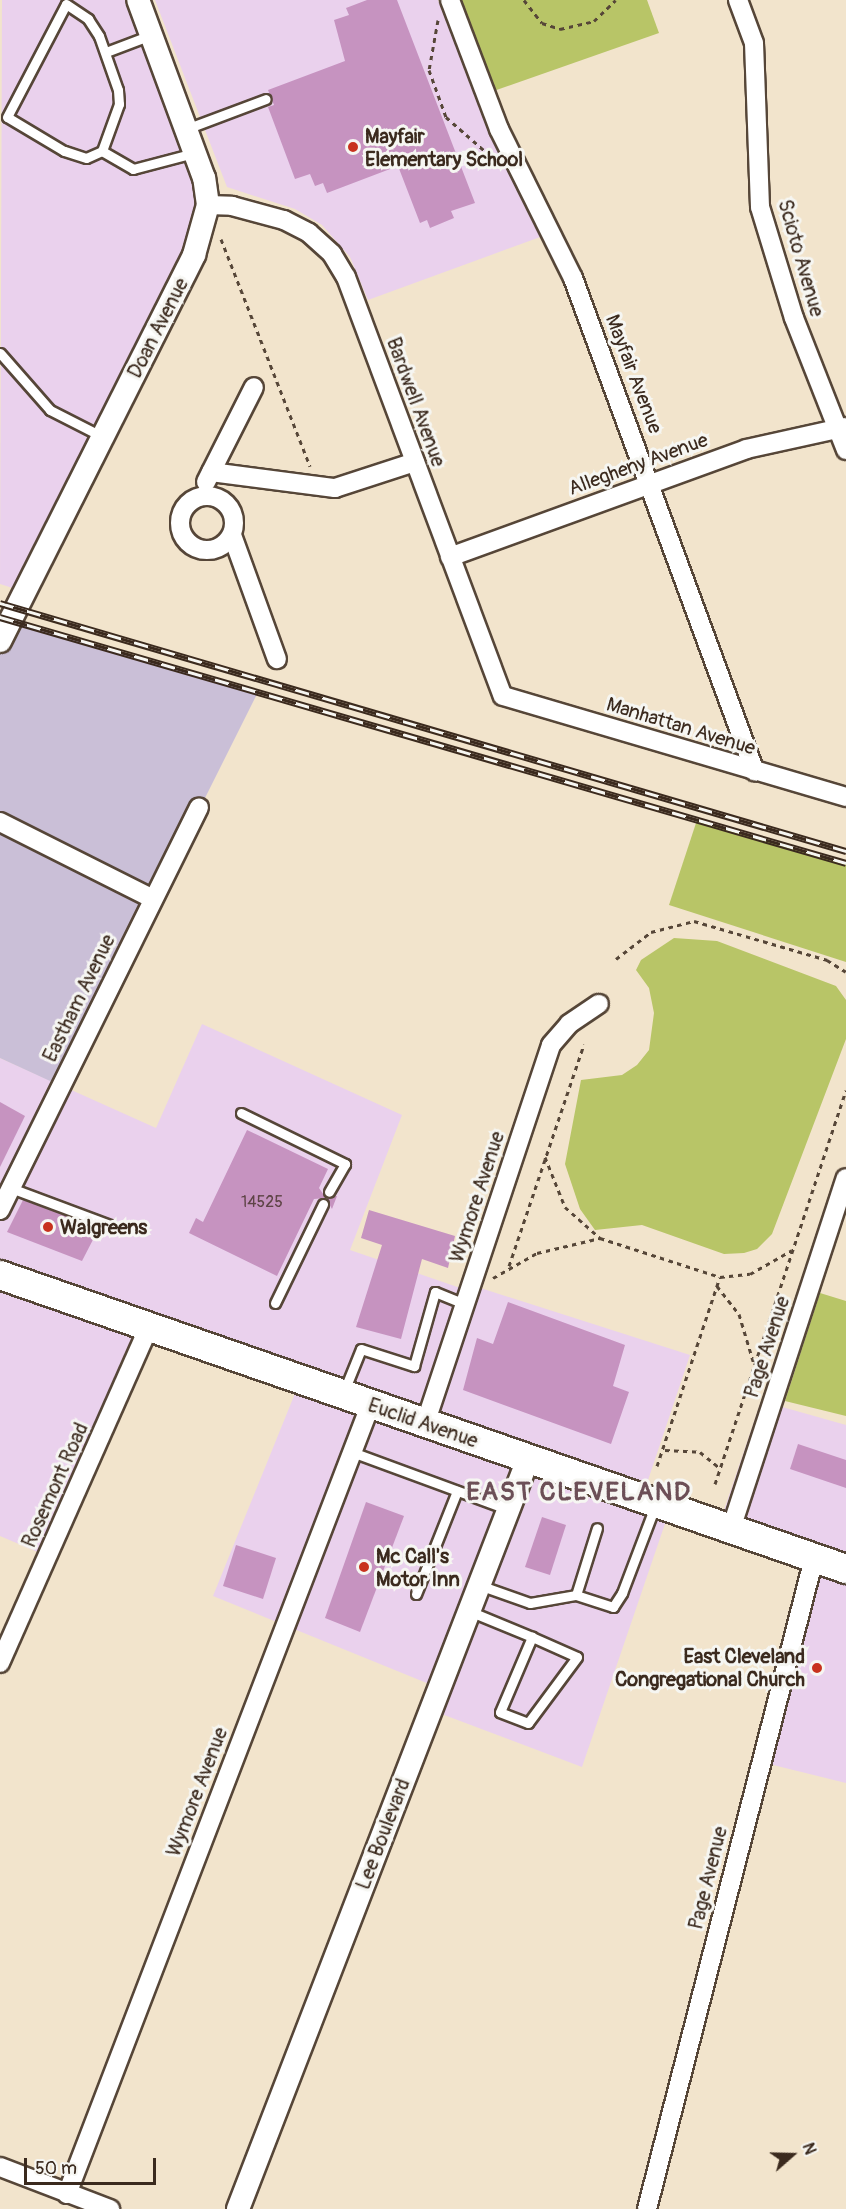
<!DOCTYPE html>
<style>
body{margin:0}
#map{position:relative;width:846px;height:2209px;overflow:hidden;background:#f2e4cc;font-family:Pangolin,sans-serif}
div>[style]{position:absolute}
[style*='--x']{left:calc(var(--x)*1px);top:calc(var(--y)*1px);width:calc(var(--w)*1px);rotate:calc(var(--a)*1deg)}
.built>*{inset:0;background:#ead1ed}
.industrial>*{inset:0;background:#cabfd7}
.green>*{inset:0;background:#b8c567}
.building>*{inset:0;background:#c693c0}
.path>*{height:3px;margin-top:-1.5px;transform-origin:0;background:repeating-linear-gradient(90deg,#564638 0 4.5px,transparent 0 9px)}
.roads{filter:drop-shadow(2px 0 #564638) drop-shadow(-2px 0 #564638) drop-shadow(0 2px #564638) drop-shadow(0 -2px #564638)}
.service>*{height:9px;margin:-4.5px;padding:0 4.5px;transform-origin:4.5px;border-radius:4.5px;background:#fff}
.minor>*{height:18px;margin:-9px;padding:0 9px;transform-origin:9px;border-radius:9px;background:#fff}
.minor>.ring{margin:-9px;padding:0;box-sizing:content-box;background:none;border:18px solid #fff;border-radius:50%}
.tertiary>*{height:22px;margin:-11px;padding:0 11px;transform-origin:11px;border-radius:11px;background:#fff}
.primary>*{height:28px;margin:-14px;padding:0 14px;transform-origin:14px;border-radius:14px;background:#fff}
.rail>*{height:7px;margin-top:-3.5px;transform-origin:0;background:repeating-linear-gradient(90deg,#f6f6f2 0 14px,#3b2a1e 0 28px);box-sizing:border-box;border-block:2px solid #3b2a1e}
.dots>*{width:16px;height:16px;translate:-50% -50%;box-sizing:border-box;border:3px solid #f6f6f2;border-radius:50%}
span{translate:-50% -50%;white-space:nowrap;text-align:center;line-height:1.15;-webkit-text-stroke:6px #f6f6f2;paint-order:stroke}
.number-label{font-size:16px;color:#5e4446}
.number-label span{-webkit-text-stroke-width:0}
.poi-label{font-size:20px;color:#3b2a1e;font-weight:700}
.left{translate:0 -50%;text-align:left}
.right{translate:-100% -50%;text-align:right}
.street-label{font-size:20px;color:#3b2a1e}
.district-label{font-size:26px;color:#6c4f57;font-weight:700;letter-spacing:1.5px}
.north{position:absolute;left:762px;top:2125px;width:60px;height:60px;-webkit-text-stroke:4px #f6f6f2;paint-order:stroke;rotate:70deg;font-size:16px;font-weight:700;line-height:24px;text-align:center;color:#3b2a1e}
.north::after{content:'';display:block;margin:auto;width:21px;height:27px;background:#3b2a1e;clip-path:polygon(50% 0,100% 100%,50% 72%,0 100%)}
.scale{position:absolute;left:24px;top:2158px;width:132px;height:27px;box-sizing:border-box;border:3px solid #3b2a1e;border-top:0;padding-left:8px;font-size:18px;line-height:21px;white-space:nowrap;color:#3b2a1e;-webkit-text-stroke:4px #f6f6f2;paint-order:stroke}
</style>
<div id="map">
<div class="built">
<div style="clip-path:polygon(2px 0,138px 0,208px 205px,25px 592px,0 584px)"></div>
<div style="clip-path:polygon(155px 0,438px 0,495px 145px,543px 236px,368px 300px,350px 257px,322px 225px,295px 209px,227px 187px)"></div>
<div style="clip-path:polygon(202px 1024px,402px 1115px,350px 1250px,469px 1291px,471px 1285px,690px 1355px,642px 1498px,670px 1509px,582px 1767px,431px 1710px,439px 1688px,213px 1596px,300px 1381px,151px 1326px,47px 1556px,0 1536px,0 1058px,156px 1128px)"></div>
<div style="clip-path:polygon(761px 1401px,846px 1425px,846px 1783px,761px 1762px,814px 1558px,719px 1525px)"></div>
</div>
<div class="industrial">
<div style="clip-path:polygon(10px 620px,258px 692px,61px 1086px,0 1058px,0 639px)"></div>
</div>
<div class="green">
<div style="clip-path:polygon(450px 0,647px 0,659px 33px,485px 94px)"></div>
<div style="clip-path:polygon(697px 820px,846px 863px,846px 962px,669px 905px)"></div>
<div style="clip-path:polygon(674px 938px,717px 941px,836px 986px,846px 1000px,846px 1039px,772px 1234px,757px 1249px,744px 1253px,724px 1254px,642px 1225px,595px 1230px,580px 1209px,565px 1164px,581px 1080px,622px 1075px,637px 1065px,649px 1050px,654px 1013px,649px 988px,636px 970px,641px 960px)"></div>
<div style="clip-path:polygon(820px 1293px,846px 1301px,846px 1416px,785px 1401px)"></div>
</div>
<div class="building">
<div style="clip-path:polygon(367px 0,397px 0,475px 203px,451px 211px,454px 218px,430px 228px,427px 220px,420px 223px,398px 166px,327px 193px,323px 183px,315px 186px,310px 174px,295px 179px,268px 107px,274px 105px,268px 90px,345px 61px,334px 20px,349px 15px,346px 8px)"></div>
<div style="clip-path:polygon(0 1102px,25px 1116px,0 1167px)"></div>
<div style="clip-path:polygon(247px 1130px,328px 1169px,319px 1188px,326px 1198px,337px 1196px,332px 1209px,326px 1198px,314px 1199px,277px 1276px,189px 1233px,196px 1218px,203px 1222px)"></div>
<div style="clip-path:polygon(23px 1200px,99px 1228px,82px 1261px,7px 1232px)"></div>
<div style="clip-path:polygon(369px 1210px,455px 1236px,448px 1268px,422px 1259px,401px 1339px,356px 1327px,382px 1245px,361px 1238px)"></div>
<div style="clip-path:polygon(508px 1302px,625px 1345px,613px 1386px,629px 1392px,611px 1444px,463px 1390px,477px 1338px,493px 1344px)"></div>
<div style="clip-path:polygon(798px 1444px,846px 1460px,846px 1488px,790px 1469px)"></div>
<div style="clip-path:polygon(366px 1502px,404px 1516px,360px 1632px,325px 1618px)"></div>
<div style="clip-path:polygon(542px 1517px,566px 1525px,550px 1575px,525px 1567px)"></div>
<div style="clip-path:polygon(236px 1545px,276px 1558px,263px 1599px,223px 1586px)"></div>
</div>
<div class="path">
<div style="--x:524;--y:0;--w:29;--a:52"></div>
<div style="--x:542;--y:23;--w:19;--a:18"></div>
<div style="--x:560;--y:29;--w:35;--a:-13"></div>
<div style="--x:594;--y:21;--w:30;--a:-44"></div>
<div style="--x:438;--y:20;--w:51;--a:100.2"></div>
<div style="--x:429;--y:70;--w:50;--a:70.1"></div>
<div style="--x:446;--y:117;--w:62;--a:41.1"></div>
<div style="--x:221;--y:239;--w:244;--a:68.6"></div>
<div style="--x:616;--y:959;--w:44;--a:-37.6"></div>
<div style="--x:651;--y:932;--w:44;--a:-14.3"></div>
<div style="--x:694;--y:921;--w:139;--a:16.3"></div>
<div style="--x:827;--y:960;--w:22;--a:32"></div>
<div style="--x:545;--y:1157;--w:54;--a:68.2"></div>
<div style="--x:565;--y:1207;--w:47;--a:41.5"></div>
<div style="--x:600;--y:1238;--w:126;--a:18"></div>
<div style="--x:720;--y:1277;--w:30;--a:-6"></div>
<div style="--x:750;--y:1274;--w:48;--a:-29.7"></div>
<div style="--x:509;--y:1266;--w:234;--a:-71.3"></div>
<div style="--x:493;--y:1278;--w:51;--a:-29.6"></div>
<div style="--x:537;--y:1253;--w:65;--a:-13.4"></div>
<div style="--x:717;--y:1286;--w:36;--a:52"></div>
<div style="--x:739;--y:1314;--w:52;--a:73.3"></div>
<div style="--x:665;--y:1450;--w:35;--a:3"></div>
<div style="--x:700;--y:1452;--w:26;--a:39"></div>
<div style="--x:657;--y:1466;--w:199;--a:-71.6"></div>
<div style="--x:715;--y:1484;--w:415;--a:-71.6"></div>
</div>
<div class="roads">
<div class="service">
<div style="--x:66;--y:4;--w:27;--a:34"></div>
<div style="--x:88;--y:19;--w:20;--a:57"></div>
<div style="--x:99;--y:36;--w:57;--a:70.6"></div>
<div style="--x:118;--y:90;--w:14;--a:86"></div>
<div style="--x:119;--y:104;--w:50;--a:109.9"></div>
<div style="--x:102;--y:151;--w:17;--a:156"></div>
<div style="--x:86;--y:158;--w:23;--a:-162"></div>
<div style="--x:64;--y:151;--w:66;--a:-149.2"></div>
<div style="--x:7;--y:117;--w:127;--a:-62.4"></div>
<div style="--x:106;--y:52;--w:48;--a:-20.7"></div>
<div style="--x:186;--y:129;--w:85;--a:-20.6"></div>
<div style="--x:102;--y:151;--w:36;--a:30"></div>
<div style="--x:133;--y:169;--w:63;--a:-14.7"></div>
<div style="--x:0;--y:353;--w:76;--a:48.7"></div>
<div style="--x:50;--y:410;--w:59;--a:27"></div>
<div style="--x:241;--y:1113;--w:116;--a:26.1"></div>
<div style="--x:345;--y:1164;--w:32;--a:120"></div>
<div style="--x:11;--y:1188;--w:106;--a:20.5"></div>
<div style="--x:275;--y:1303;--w:110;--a:-64.1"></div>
<div style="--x:344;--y:1391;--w:45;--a:-68"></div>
<div style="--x:361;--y:1349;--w:56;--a:17.8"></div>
<div style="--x:414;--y:1366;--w:77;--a:-74.2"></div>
<div style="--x:435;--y:1292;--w:32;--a:22"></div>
<div style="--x:352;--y:1452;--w:165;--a:20.2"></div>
<div style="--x:479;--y:1585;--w:54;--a:19.4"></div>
<div style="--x:530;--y:1603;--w:47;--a:-9.9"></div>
<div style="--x:576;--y:1595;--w:39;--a:18"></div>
<div style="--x:613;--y:1607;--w:17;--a:-57"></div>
<div style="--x:622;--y:1593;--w:93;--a:-69.2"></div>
<div style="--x:416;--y:1594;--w:111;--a:-68.3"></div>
<div style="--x:576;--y:1595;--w:70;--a:-72.6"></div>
<div style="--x:469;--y:1611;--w:68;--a:22.4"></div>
<div style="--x:532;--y:1637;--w:49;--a:24"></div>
<div style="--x:577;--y:1657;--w:82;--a:126.6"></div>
<div style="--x:528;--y:1723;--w:30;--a:-159"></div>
<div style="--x:500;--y:1712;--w:82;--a:-66.9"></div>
</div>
<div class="minor">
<div style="--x:450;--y:0;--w:138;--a:69.2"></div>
<div style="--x:499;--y:129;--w:166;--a:63.6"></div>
<div style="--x:573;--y:278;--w:526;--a:69.78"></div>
<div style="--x:738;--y:0;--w:46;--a:69.6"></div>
<div style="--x:754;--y:43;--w:164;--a:87.9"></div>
<div style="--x:760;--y:207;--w:116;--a:73"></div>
<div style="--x:794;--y:318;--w:142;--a:68.5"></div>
<div style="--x:208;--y:205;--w:24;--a:2"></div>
<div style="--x:232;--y:206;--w:54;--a:15.1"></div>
<div style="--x:284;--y:220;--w:28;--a:27"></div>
<div style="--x:309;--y:233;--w:31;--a:42"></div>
<div style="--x:332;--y:254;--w:27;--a:59"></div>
<div style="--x:346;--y:277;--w:447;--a:69.5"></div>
<div style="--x:503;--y:696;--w:358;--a:16.4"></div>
<div style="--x:211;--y:472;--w:125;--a:7.4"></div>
<div style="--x:335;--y:488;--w:84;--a:-18"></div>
<div style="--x:206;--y:482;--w:106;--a:-63.2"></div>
<div class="ring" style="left:180px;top:496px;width:36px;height:36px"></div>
<div style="--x:232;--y:535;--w:132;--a:70.1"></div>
<div style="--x:450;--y:557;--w:315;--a:-20"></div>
<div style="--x:746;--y:449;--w:102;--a:-12.4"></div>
<div style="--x:0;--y:822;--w:171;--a:26.7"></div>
<div style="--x:0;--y:1210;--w:449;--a:-63.7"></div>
<div style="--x:425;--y:1424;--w:399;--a:-71.6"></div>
<div style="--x:551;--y:1045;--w:28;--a:-49"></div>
<div style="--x:569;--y:1024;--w:36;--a:-34"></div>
<div style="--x:731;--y:1529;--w:369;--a:-71.9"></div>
<div style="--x:0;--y:1663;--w:370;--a:-66.1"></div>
<div style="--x:0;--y:2167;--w:118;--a:20.9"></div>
<div style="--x:67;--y:2194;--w:844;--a:-68.97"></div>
<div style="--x:647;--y:2209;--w:672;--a:-75.61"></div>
</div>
<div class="tertiary">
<div style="--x:0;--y:641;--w:432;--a:-63.3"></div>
<div style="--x:194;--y:255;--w:52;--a:-74.4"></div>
<div style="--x:208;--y:205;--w:27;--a:-98"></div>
<div style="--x:204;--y:178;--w:190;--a:-110.3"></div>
<div style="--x:238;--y:2209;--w:804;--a:-68.86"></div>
</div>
<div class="primary">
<div style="--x:0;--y:1275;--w:896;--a:19.16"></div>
</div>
</div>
<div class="rail">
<div style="--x:0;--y:603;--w:882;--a:16.34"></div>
<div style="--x:0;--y:617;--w:881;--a:16.21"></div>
</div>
<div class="dots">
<div style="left:353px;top:147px;background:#c8321e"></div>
<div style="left:48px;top:1227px;background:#c8321e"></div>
<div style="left:364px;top:1567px;background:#c8321e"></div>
<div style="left:817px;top:1668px;background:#c8321e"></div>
</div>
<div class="number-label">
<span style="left:262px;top:1202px">14525</span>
</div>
<div class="poi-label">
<span class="left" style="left:365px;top:148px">Mayfair<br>Elementary School</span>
<span class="left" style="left:60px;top:1227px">Walgreens</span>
<span class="left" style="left:376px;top:1568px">Mc Call's<br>Motor Inn</span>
<span class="right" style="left:805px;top:1668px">East Cleveland<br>Congregational Church</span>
</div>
<div class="street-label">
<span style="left:801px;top:258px;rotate:74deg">Scioto Avenue</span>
<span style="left:158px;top:328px;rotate:-63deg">Doan Avenue</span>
<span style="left:634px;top:374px;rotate:69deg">Mayfair Avenue</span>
<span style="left:416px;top:402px;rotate:70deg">Bardwell Avenue</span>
<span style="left:638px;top:464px;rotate:-20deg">Allegheny Avenue</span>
<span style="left:681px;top:726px;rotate:17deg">Manhattan Avenue</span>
<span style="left:79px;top:998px;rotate:-64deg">Eastham Avenue</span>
<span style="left:477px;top:1197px;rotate:-72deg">Wymore Avenue</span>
<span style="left:767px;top:1347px;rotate:-72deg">Page Avenue</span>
<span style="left:423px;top:1423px;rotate:19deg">Euclid Avenue</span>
<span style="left:55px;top:1485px;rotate:-66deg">Rosemont Road</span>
<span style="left:197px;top:1792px;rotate:-69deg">Wymore Avenue</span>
<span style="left:383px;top:1834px;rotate:-69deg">Lee Boulevard</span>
<span style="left:708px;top:1878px;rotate:-76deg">Page Avenue</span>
</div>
<div class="district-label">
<span style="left:579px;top:1493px">EAST CLEVELAND</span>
</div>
<div class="north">N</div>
<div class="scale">50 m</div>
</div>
